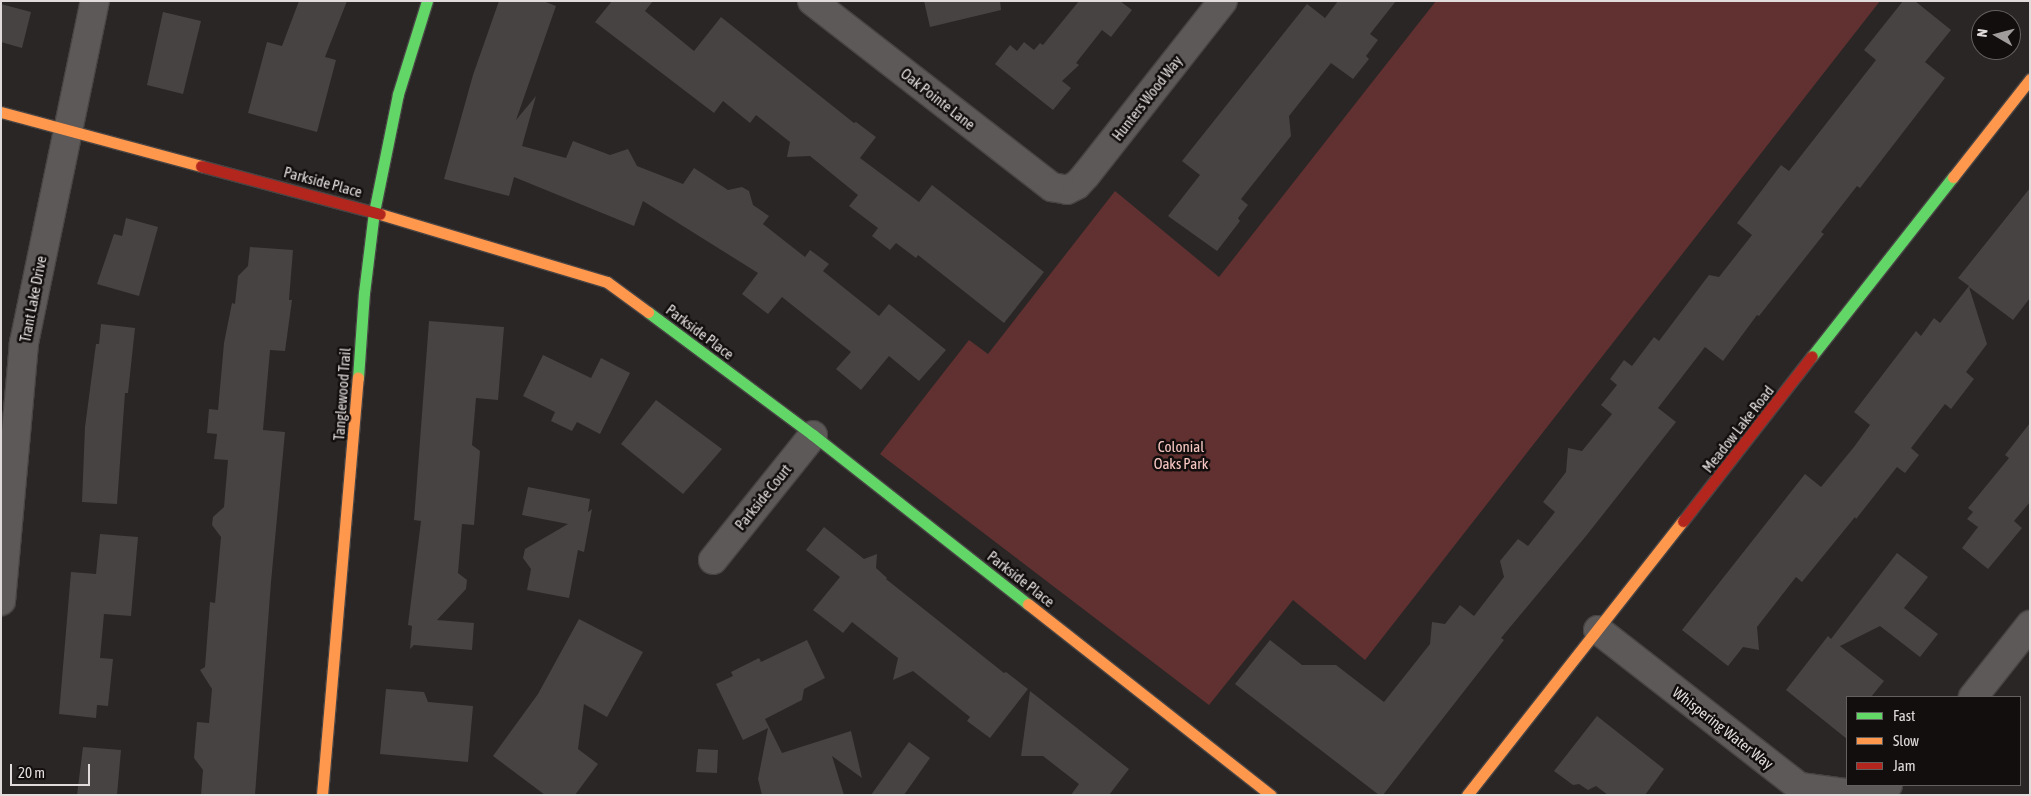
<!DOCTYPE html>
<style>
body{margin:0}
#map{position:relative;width:2031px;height:796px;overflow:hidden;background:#2a2626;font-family:"Asap Condensed",sans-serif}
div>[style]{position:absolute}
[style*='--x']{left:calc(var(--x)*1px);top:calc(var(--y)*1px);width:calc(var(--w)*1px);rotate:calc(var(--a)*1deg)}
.green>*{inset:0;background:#603130}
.building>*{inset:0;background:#474343}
.roads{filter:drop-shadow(1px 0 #484444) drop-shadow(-1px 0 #484444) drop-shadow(0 1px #484444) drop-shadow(0 -1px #484444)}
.street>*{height:28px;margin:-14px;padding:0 14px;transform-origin:14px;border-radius:14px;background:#5c5958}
.fast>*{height:11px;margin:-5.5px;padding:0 5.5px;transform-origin:5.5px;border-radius:5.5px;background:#63d668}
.slow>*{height:11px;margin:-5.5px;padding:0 5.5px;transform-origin:5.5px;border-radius:5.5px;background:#ff974d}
.jam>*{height:11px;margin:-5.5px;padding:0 5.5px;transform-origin:5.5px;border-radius:5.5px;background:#b3261e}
span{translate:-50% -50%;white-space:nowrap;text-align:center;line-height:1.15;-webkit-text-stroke:5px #120e0e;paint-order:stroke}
.street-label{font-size:15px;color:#e1dbdb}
.park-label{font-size:15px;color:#f8c7c2}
.frame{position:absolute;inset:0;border:2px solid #e1dbdb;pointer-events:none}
.legend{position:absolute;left:1846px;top:696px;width:175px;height:90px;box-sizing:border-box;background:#120e0e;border:1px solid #656060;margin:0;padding:6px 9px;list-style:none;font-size:15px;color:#e1dbdb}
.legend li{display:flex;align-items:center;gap:10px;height:25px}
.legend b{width:25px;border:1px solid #656060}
.north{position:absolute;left:1971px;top:10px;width:50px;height:50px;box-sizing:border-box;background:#120e0e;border:1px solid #656060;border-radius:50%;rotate:278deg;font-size:14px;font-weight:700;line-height:20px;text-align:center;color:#e1dbdb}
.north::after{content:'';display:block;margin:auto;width:18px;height:22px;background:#a19c9c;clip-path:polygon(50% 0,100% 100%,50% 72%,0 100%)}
.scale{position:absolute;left:10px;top:764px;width:80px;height:22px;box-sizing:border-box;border:2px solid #e1dbdb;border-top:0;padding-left:6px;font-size:15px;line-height:18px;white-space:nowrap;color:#e1dbdb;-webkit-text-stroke:4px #120e0e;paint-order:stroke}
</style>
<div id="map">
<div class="green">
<div style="clip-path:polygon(1436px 1px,1880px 1px,1365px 660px,1293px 600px,1209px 705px,880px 454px,969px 340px,988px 354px,1115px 191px,1219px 277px)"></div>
</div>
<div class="building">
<div style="clip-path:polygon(299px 1px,347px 1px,325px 57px,336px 60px,317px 132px,248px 113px,267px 42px,282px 46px)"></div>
<div style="clip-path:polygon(499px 1px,543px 1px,556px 6px,516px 120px,536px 96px,522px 146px,566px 158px,573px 141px,610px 155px,628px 149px,637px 166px,683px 184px,694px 168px,728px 190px,742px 187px,749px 191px,753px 205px,769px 216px,763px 224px,805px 257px,810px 250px,829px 264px,823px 271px,879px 316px,889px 304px,946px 350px,919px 381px,889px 356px,861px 390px,836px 369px,851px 352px,782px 297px,768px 314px,742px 294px,758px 273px,643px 201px,634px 226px,514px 177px,509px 196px,444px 179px,473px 75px)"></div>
<div style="clip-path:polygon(612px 1px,653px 1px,645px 11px,694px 51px,721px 17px,854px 123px,856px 122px,876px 137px,860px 158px,919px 202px,932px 185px,1044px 272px,1004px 323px,918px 255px,916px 258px,896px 243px,890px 250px,872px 236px,878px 228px,849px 206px,858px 195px,810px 156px,787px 157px,790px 142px,756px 115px,750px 123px,723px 101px,714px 113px,595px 22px)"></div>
<div style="clip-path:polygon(924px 1px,1000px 1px,1001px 10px,930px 27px)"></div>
<div style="clip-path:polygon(1079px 1px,1120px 1px,1132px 10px,1111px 37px,1102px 30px,1076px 63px,1079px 65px,1062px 81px,1071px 88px,1053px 110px,995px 64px,1010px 45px,1017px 51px,1024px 42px,1034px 50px,1040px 43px,1043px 45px)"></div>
<div style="clip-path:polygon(1338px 1px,1396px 1px,1370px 34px,1378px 40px,1366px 56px,1369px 59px,1353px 79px,1331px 63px,1289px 116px,1291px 136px,1241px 199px,1248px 205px,1238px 218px,1240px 221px,1217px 251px,1168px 216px,1200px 175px,1182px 161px,1307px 4px,1325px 18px)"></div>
<div style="clip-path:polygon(1903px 1px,1915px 1px,1951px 30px,1925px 62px,1945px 78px,1860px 188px,1857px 186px,1821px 232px,1824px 234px,1759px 316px,1757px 315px,1723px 361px,1705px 347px,1658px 408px,1676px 422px,1586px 536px,1501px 638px,1504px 640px,1383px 795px,1379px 795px,1235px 684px,1270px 640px,1302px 665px,1336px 665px,1384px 702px,1430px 644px,1432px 622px,1445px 624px,1460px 605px,1474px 616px,1504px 577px,1500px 561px,1518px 539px,1528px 546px,1555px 512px,1543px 502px,1566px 472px,1568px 448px,1582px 451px,1612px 414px,1601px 405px,1617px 385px,1610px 379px,1624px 360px,1632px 366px,1654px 337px,1659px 341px,1709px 275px,1719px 277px,1752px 235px,1737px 223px,1781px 165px,1789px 171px,1876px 60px,1864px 50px)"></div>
<div style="clip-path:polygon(1px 4px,31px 12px,22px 48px,1px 42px)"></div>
<div style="clip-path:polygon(163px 12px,201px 21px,183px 94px,147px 85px)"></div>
<div style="clip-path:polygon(2030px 188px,2030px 298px,2013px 320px,1969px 287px,1987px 344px,1966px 372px,1974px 379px,1951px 409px,1945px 404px,1911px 448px,1919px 455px,1905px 473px,1897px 467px,1856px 519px,1855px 517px,1802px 582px,1796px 577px,1757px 627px,1759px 650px,1743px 647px,1728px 666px,1682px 630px,1805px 474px,1821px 487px,1854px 447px,1870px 425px,1854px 412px,1916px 331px,1921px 336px,1934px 318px,1940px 323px,1969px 286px,1958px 278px)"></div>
<div style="clip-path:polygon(126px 218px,158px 227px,139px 296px,97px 284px,114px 234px,122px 236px)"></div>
<div style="clip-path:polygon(250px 247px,293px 250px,289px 300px,292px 300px,285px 351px,270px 350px,263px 430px,285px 432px,271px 582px,255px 795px,201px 795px,203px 770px,194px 758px,197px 722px,209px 723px,212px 689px,200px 670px,205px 667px,210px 602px,215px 603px,221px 537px,212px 525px,213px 517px,224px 507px,228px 460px,214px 459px,217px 434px,207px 433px,209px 409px,218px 410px,224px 343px,232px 303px,235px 304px,238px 276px,248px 266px)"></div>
<div style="clip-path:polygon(429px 321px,504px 327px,498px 400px,476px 398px,472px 445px,480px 451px,474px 525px,462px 524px,458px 573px,467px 580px,466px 589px,437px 620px,474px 623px,472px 650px,414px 645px,410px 649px,412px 626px,408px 625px,421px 521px,414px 520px)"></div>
<div style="clip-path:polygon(101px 324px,135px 328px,128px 393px,125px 393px,117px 504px,82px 502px,85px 427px,96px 344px,99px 344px)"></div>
<div style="clip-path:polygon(543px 355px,591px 378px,601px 358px,630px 373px,600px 434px,577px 422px,572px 431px,551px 421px,555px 412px,523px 396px)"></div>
<div style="clip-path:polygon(656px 400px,722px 449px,683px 494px,621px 444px)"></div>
<div style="clip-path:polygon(2030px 423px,2030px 502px,2014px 521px,2022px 528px,1988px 569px,1962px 548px,1978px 527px,1967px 519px,1973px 512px,1968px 508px,2009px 458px,2005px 455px)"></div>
<div style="clip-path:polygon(528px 487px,590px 499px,588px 512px,592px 509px,584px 552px,578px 550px,569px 598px,527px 590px,531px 569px,523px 558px,525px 549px,568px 524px,522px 515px)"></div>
<div style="clip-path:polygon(824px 527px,864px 559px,877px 554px,876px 568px,887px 578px,886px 579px,1004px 673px,1006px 672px,1028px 689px,990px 738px,967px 721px,970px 717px,913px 671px,893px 680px,898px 658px,852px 622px,843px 633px,813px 610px,840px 577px,806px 550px)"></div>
<div style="clip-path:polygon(100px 534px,138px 537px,131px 616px,104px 614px,100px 658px,113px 659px,108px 706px,97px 705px,96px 718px,59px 714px,71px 572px,96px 574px)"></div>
<div style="clip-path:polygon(1897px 553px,1928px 577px,1904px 608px,1938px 634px,1920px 657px,1880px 626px,1840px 646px,1884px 681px,1871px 697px,1847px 697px,1847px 739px,1786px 690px,1828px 636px,1831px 639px)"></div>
<div style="clip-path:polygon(579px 619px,643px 652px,607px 717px,584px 704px,578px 749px,598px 764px,575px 795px,545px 795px,493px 756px,538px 694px)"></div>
<div style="clip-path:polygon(807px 640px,825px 678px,804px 689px,802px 700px,765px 719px,782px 753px,851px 731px,862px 778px,832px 756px,844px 795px,762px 795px,758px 779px,768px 728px,743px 740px,716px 684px,733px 676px,731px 672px,759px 658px,761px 662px)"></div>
<div style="clip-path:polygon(386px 689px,424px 692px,428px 702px,473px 706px,468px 762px,380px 754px)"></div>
<div style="clip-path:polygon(1030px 691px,1129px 769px,1109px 795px,1071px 795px,1079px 784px,1043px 756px,1021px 756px)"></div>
<div style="clip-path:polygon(1597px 716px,1664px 769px,1645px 795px,1608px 795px,1596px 786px,1588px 790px,1579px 784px,1573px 785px,1554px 771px)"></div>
<div style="clip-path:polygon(909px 742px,930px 758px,904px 795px,871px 795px)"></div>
<div style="clip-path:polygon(83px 747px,121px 750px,117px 795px,77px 795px)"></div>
<div style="clip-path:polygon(698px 749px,718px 750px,717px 773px,696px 772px)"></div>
</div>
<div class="roads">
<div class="street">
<div style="--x:812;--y:1;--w:304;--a:37.8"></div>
<div style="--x:1052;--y:187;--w:15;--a:11"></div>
<div style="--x:1067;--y:190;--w:11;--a:-27"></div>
<div style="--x:1077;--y:185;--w:13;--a:-48"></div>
<div style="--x:1086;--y:175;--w:221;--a:-51.8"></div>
<div style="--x:713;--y:560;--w:160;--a:-51.3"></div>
<div style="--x:1;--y:601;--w:259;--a:-84.9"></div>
<div style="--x:24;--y:343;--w:349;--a:-78.3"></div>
<div style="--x:1598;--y:630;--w:256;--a:37.9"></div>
<div style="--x:1800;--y:787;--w:62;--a:7.5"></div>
<div style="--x:1973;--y:697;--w:92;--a:-51.6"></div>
<div style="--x:1872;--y:795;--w:19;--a:-32"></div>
</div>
<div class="fast">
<div style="--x:648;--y:312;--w:206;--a:36.7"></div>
<div style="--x:813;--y:435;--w:273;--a:38.2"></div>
<div style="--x:1812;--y:356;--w:228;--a:-51.8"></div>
<div style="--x:358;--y:378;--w:85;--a:-86"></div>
<div style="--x:364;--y:293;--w:82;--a:-83"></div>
<div style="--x:374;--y:212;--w:120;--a:-78.5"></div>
<div style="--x:398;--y:94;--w:97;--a:-72.7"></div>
</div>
<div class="slow">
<div style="--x:1;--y:112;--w:207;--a:15.1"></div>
<div style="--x:1953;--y:177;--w:125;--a:-51.8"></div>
<div style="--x:380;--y:214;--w:237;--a:16.7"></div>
<div style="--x:607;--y:282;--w:51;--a:36.2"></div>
<div style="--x:1028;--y:604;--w:309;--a:38.2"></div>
<div style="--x:322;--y:795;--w:419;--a:-85.1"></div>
<div style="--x:1467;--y:795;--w:349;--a:-51.8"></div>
</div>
<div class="jam">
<div style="--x:201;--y:166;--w:185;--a:15"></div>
<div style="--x:1683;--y:521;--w:209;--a:-52"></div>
</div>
</div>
<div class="street-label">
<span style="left:1147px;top:98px;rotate:-52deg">Hunters Wood Way</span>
<span style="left:938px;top:99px;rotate:38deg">Oak Pointe Lane</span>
<span style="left:323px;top:182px;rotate:15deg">Parkside Place</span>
<span style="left:33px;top:299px;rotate:-79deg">Trant Lake Drive</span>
<span style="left:700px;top:332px;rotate:37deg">Parkside Place</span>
<span style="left:342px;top:394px;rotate:-86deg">Tanglewood Trail</span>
<span style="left:1738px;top:429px;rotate:-52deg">Meadow Lake Road</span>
<span style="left:763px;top:497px;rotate:-51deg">Parkside Court</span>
<span style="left:1021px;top:579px;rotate:38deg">Parkside Place</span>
<span style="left:1723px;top:728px;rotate:38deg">Whispering Water Way</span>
</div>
<div class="park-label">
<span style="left:1181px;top:455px">Colonial<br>Oaks Park</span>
</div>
<div class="frame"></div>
<ul class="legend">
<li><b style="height:6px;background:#63d668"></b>Fast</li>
<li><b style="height:6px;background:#ff974d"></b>Slow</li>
<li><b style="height:6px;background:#b3261e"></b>Jam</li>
</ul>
<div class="north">N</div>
<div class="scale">20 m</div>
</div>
